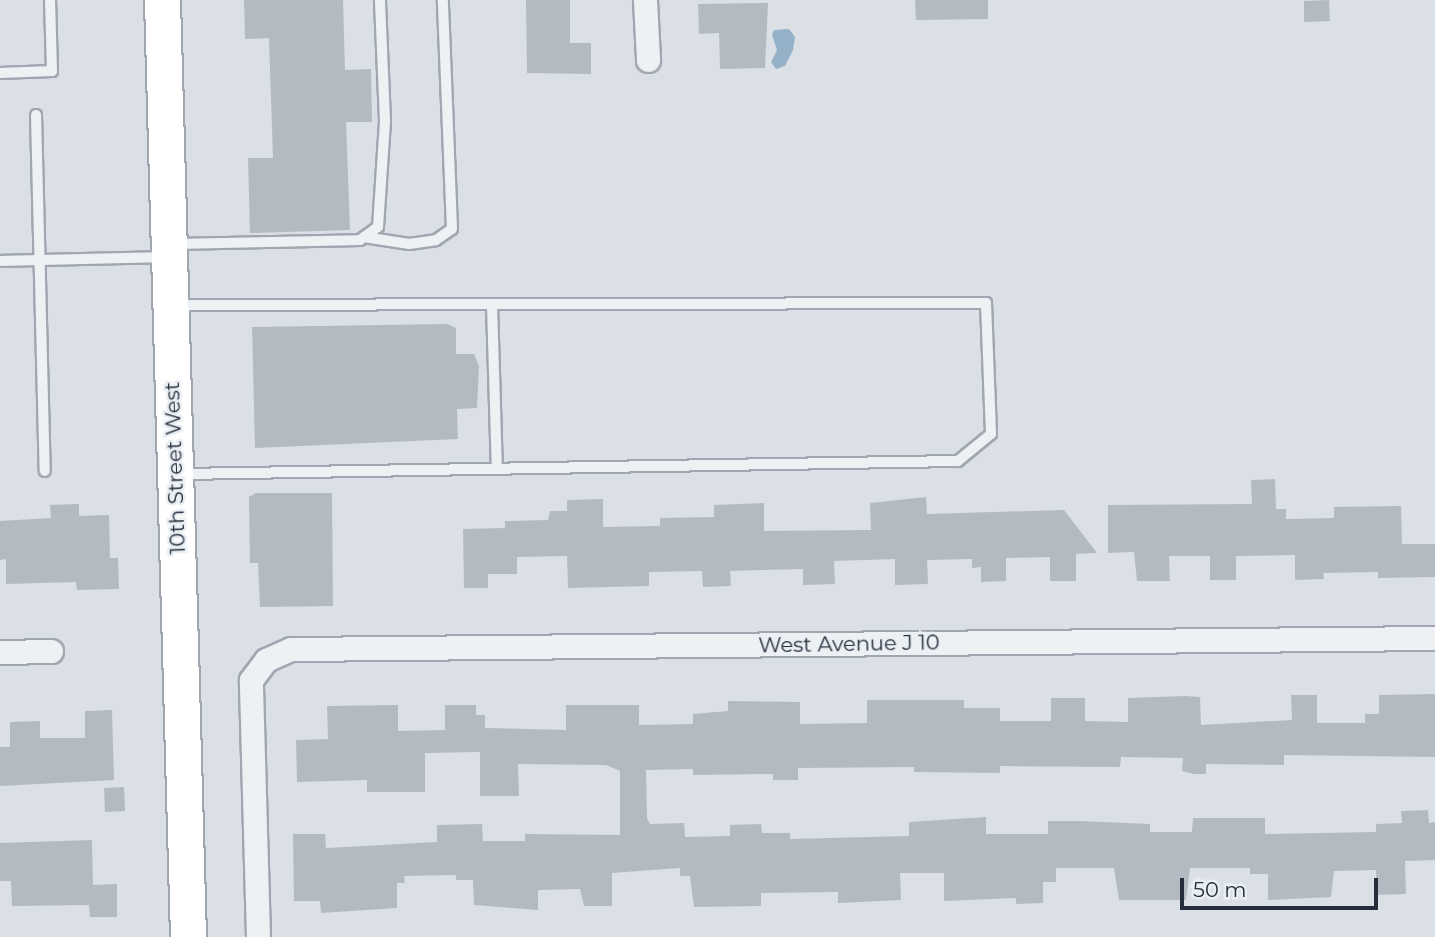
<!DOCTYPE html>
<style>
body{margin:0}
#map{position:relative;width:1435px;height:937px;overflow:hidden;background:#dbe0e6;font-family:Montserrat,sans-serif}
div>[style]{position:absolute}
[style*='--x']{left:calc(var(--x)*1px);top:calc(var(--y)*1px);width:calc(var(--w)*1px);rotate:calc(var(--a)*1deg)}
.water>*{inset:0;background:#95b1c7}
.building>*{inset:0;background:#b3bac2}
.roads{filter:drop-shadow(2px 0 #a1a7b0) drop-shadow(-2px 0 #a1a7b0) drop-shadow(0 2px #a1a7b0) drop-shadow(0 -2px #a1a7b0)}
.service>*{height:10px;margin:-5px;padding:0 5px;transform-origin:5px;border-radius:5px;background:#eef1f4}
.minor>*{height:23px;margin:-11.5px;padding:0 11.5px;transform-origin:11.5px;border-radius:11.5px;background:#eef1f4}
.primary>*{height:35px;margin:-17.5px;padding:0 17.5px;transform-origin:17.5px;border-radius:17.5px;background:#fff}
span{translate:-50% -50%;white-space:nowrap;text-align:center;line-height:1.15;-webkit-text-stroke:5px #eaeff4;paint-order:stroke}
.street-label{font-size:21px;color:#252f3c}
.scale{position:absolute;left:1180px;top:878px;width:198px;height:32px;box-sizing:border-box;border:4px solid #252f3c;border-top:0;padding-left:9px;font-size:21px;line-height:24px;white-space:nowrap;color:#252f3c;-webkit-text-stroke:5px #eaeff4;paint-order:stroke}
</style>
<div id="map">
<div class="water">
<div style="clip-path:polygon(789px 29px,795px 37px,793px 50px,785px 66px,776px 69px,771px 62px,777px 50px,772px 35px,774px 30px)"></div>
</div>
<div class="building">
<div style="clip-path:polygon(244px 0,343px 0,345px 70px,371px 69px,372px 122px,346px 122px,350px 230px,250px 233px,248px 158px,273px 158px,269px 38px,245px 39px)"></div>
<div style="clip-path:polygon(526px 0,570px 0,570px 43px,591px 43px,591px 74px,527px 73px)"></div>
<div style="clip-path:polygon(915px 0,988px 0,988px 19px,916px 20px)"></div>
<div style="clip-path:polygon(1329px 0,1330px 21px,1304px 22px,1304px 1px)"></div>
<div style="clip-path:polygon(768px 3px,765px 68px,720px 69px,719px 33px,699px 34px,698px 4px)"></div>
<div style="clip-path:polygon(447px 324px,456px 328px,456px 354px,474px 354px,479px 366px,477px 408px,457px 409px,458px 439px,255px 448px,252px 327px)"></div>
<div style="clip-path:polygon(1275px 479px,1276px 509px,1286px 509px,1286px 519px,1334px 518px,1334px 507px,1401px 506px,1402px 544px,1435px 544px,1435px 577px,1378px 578px,1378px 572px,1323px 573px,1324px 579px,1295px 580px,1295px 555px,1236px 556px,1236px 580px,1210px 580px,1210px 556px,1169px 556px,1170px 581px,1137px 581px,1134px 552px,1108px 553px,1108px 505px,1252px 504px,1251px 480px)"></div>
<div style="clip-path:polygon(256px 493px,332px 493px,333px 606px,260px 607px,258px 563px,250px 563px,249px 497px)"></div>
<div style="clip-path:polygon(926px 497px,927px 514px,1064px 510px,1097px 553px,1076px 554px,1076px 581px,1050px 581px,1050px 557px,1006px 558px,1006px 581px,981px 582px,981px 567px,972px 568px,972px 559px,927px 560px,928px 584px,895px 585px,895px 559px,834px 561px,835px 584px,803px 585px,803px 569px,730px 571px,731px 586px,703px 587px,702px 571px,649px 572px,649px 586px,568px 588px,567px 556px,517px 557px,517px 574px,488px 574px,488px 588px,464px 588px,463px 529px,505px 528px,505px 521px,548px 520px,550px 511px,567px 511px,567px 500px,603px 499px,603px 527px,660px 526px,660px 518px,714px 517px,714px 505px,764px 503px,764px 531px,871px 530px,870px 503px)"></div>
<div style="clip-path:polygon(79px 504px,79px 516px,109px 515px,110px 558px,118px 558px,119px 589px,77px 590px,76px 582px,6px 584px,6px 559px,0 560px,0 521px,51px 518px,50px 505px)"></div>
<div style="clip-path:polygon(1435px 694px,1435px 757px,1284px 755px,1284px 765px,1206px 764px,1206px 774px,1194px 774px,1182px 771px,1183px 758px,1121px 757px,1120px 767px,1000px 766px,1000px 773px,914px 772px,914px 767px,798px 768px,798px 780px,773px 780px,773px 774px,693px 775px,693px 769px,646px 770px,647px 818px,650px 824px,684px 823px,685px 837px,730px 836px,730px 825px,761px 824px,762px 833px,790px 833px,790px 839px,909px 836px,909px 822px,986px 817px,986px 834px,1048px 834px,1048px 821px,1079px 821px,1150px 824px,1150px 832px,1192px 832px,1193px 818px,1265px 818px,1265px 834px,1376px 832px,1376px 824px,1402px 823px,1401px 811px,1428px 810px,1429px 823px,1435px 822px,1435px 860px,1405px 861px,1406px 894px,1377px 895px,1376px 870px,1334px 871px,1331px 897px,1268px 900px,1268px 874px,1250px 874px,1250px 868px,1190px 868px,1186px 900px,1119px 900px,1114px 868px,1056px 868px,1056px 882px,1043px 882px,1043px 903px,1016px 904px,1016px 898px,944px 901px,944px 873px,900px 873px,901px 900px,838px 903px,838px 892px,761px 893px,761px 906px,694px 907px,690px 876px,680px 876px,680px 868px,612px 873px,612px 906px,584px 906px,580px 889px,538px 890px,538px 910px,474px 905px,473px 880px,456px 880px,456px 875px,404px 876px,405px 883px,397px 883px,397px 908px,321px 913px,320px 901px,294px 901px,293px 834px,325px 834px,326px 848px,437px 842px,437px 825px,482px 824px,483px 841px,525px 841px,525px 834px,620px 835px,620px 771px,606px 765px,518px 764px,519px 796px,480px 796px,480px 752px,425px 753px,425px 792px,367px 792px,367px 780px,297px 782px,296px 740px,328px 739px,327px 706px,398px 705px,398px 731px,445px 730px,445px 705px,476px 705px,476px 715px,485px 715px,485px 728px,566px 730px,566px 705px,639px 705px,639px 725px,693px 724px,693px 714px,728px 711px,728px 701px,800px 702px,800px 724px,867px 723px,867px 700px,964px 700px,964px 708px,1000px 708px,1000px 721px,1051px 721px,1051px 698px,1085px 698px,1085px 721px,1128px 722px,1128px 698px,1185px 696px,1200px 697px,1201px 725px,1292px 720px,1291px 695px,1317px 695px,1317px 723px,1365px 723px,1365px 714px,1379px 714px,1379px 695px)"></div>
<div style="clip-path:polygon(112px 710px,114px 780px,0 786px,0 747px,10px 747px,10px 722px,40px 721px,40px 738px,85px 738px,85px 711px)"></div>
<div style="clip-path:polygon(124px 787px,125px 811px,105px 812px,104px 788px)"></div>
<div style="clip-path:polygon(92px 840px,93px 885px,117px 884px,117px 917px,90px 917px,89px 905px,12px 906px,11px 881px,0 881px,0 843px)"></div>
</div>
<div class="roads">
<div class="service">
<div style="--x:0;--y:73;--w:52;--a:-2.2"></div>
<div style="--x:52;--y:71;--w:71;--a:-91.6"></div>
<div style="--x:36;--y:115;--w:356;--a:88.6"></div>
<div style="--x:364;--y:237;--w:46;--a:8.8"></div>
<div style="--x:409;--y:244;--w:27;--a:-8"></div>
<div style="--x:436;--y:240;--w:19;--a:-35"></div>
<div style="--x:452;--y:229;--w:229;--a:-92.3"></div>
<div style="--x:175;--y:244;--w:185;--a:-1.2"></div>
<div style="--x:360;--y:240;--w:22;--a:-36"></div>
<div style="--x:378;--y:227;--w:106;--a:-86.2"></div>
<div style="--x:385;--y:121;--w:121;--a:-92.4"></div>
<div style="--x:0;--y:261;--w:163;--a:-1.4"></div>
<div style="--x:177;--y:305;--w:809;--a:-0.14"></div>
<div style="--x:986;--y:303;--w:131;--a:87.8"></div>
<div style="--x:991;--y:434;--w:43;--a:140.7"></div>
<div style="--x:958;--y:461;--w:778;--a:179.04"></div>
<div style="--x:492;--y:305;--w:164;--a:88.3"></div>
</div>
<div class="minor">
<div style="--x:645;--y:0;--w:60;--a:87.1"></div>
<div style="--x:0;--y:652;--w:51;--a:-1.1"></div>
<div style="--x:258;--y:937;--w:257;--a:-91.6"></div>
<div style="--x:251;--y:680;--w:25;--a:-53"></div>
<div style="--x:266;--y:660;--w:27;--a:-24"></div>
<div style="--x:291;--y:649;--w:1144;--a:-0.55"></div>
</div>
<div class="primary">
<div style="--x:162;--y:0;--w:937;--a:88.41"></div>
</div>
</div>
<div class="street-label">
<span style="left:175px;top:468px;rotate:-92deg">10th Street West</span>
<span style="left:849px;top:644px;rotate:-1deg">West Avenue J 10</span>
</div>
<div class="scale">50 m</div>
</div>
